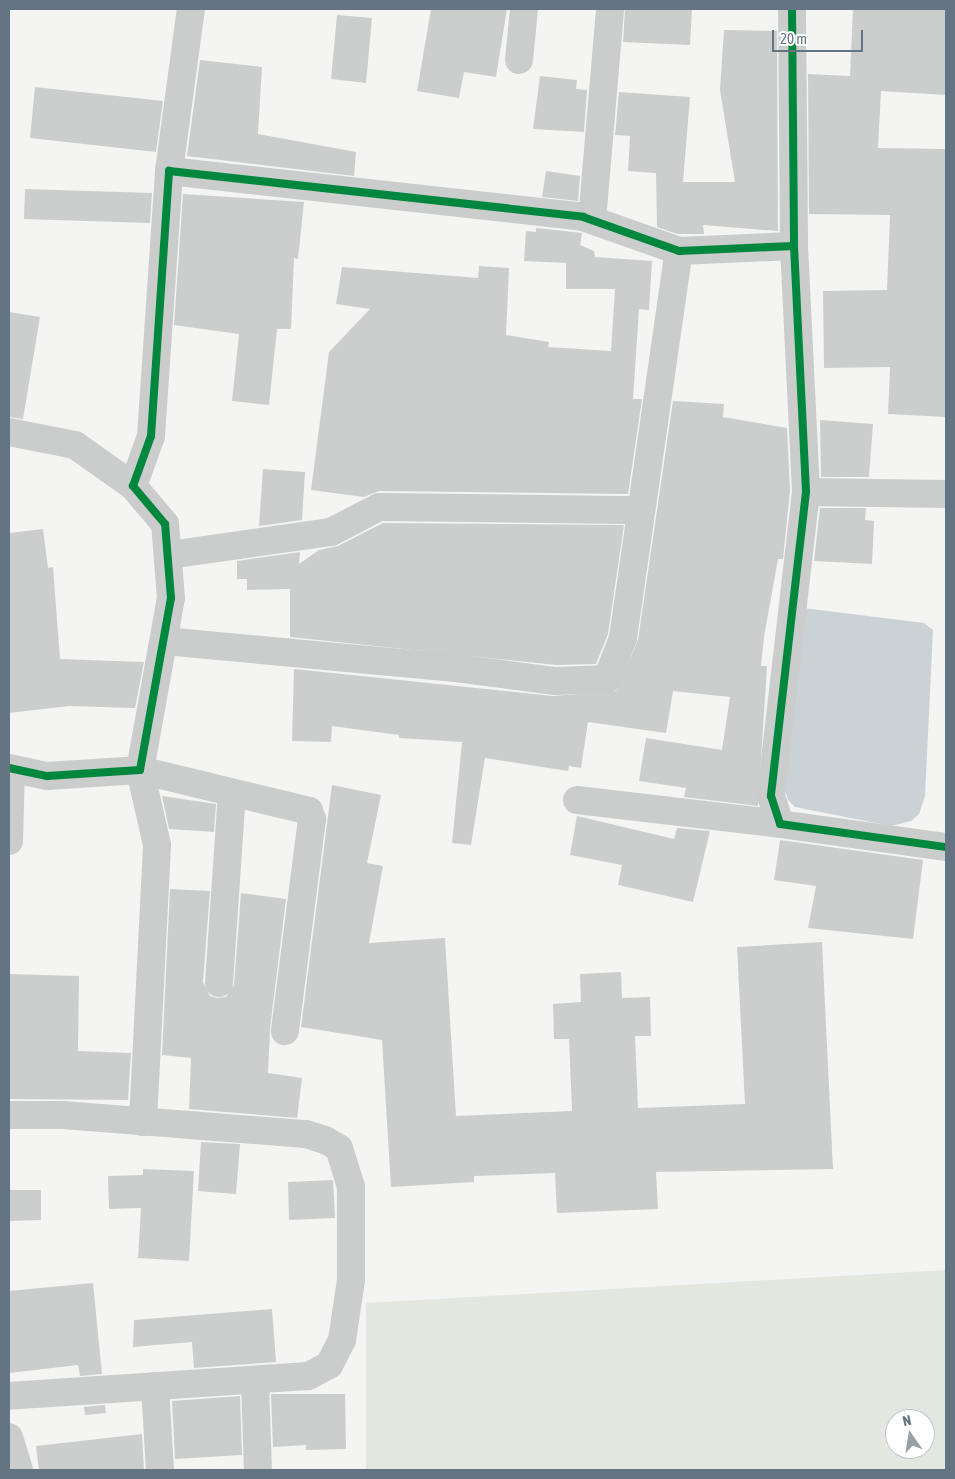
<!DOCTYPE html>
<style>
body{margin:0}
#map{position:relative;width:955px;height:1479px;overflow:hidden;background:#f4f4f2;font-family:"Asap Condensed",sans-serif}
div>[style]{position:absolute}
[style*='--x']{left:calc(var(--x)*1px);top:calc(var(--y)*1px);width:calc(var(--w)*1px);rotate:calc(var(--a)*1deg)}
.green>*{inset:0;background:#e3e7e0}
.water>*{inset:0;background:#cbd2d5}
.building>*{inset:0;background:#cccece}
.minor>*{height:28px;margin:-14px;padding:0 14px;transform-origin:14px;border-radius:14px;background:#cbcdcd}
.cycleway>*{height:8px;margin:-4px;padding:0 4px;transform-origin:4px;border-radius:4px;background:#00873e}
span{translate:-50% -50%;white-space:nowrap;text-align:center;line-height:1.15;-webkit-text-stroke:5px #fff;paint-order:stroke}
.frame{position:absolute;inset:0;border:10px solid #647482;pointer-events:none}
.north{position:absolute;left:885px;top:1409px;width:50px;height:50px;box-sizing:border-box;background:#fff;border:1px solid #c1c7cd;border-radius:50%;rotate:347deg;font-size:14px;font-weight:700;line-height:20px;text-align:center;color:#647482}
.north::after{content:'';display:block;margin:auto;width:18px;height:22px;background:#96a1a9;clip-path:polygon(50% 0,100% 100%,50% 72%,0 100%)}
.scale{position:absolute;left:772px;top:30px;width:91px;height:22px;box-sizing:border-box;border:2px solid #647482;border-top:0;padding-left:6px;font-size:15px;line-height:18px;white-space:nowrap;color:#647482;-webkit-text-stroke:4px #fff;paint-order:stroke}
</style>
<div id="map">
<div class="green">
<div style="clip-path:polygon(evenodd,946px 1270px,946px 1470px,366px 1470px,366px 1303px,946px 1270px,895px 1419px,925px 1419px,925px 1449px,895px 1449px,895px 1419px)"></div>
</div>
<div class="water">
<div style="clip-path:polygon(803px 608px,924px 623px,933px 630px,925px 796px,919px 814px,911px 821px,891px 826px,795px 807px,788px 800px,785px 791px)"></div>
</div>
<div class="building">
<div style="clip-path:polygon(431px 9px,507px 9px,496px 77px,464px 72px,459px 98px,417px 91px)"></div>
<div style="clip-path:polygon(625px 9px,692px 9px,690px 45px,623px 42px)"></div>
<div style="clip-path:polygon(853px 9px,946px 9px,946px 95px,881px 91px,878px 148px,946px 149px,946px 417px,888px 414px,890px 367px,824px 368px,823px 291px,887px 290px,890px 215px,809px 214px,808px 74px,850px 76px)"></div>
<div style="clip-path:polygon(337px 15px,372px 18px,366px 83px,331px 79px)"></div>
<div style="clip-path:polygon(724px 30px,777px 31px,778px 231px,703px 225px,704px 234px,677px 234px,657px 227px,656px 173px,628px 171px,630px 136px,615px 135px,619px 92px,690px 97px,683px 182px,735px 182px,720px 90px)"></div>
<div style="clip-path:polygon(200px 60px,262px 67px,258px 134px,356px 152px,354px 176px,187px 156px)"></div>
<div style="clip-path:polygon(540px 76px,577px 80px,576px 89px,587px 90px,584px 132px,533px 129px)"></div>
<div style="clip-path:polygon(35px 87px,163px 101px,156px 152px,30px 138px)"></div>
<div style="clip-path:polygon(546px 171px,580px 176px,578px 201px,542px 197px)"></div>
<div style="clip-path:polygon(25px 189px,152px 193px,150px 223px,24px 219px)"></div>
<div style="clip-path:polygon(183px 194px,304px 202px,298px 259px,294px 258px,291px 329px,277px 329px,269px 405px,232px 401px,239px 334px,174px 325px)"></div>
<div style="clip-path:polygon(536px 228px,582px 233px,580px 245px,594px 251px,595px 257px,652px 261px,649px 310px,639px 309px,633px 399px,642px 399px,628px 494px,379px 491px,364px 497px,311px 490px,329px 352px,370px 309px,336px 304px,342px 267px,478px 278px,479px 266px,509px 268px,506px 335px,549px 342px,548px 347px,611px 351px,615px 289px,566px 289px,566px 263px,524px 261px,526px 231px,536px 232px)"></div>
<div style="clip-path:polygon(9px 312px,40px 317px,23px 419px,9px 417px)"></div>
<div style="clip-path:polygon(673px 401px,724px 404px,723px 417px,787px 428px,790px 491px,783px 559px,778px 559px,764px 637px,761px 666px,767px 666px,758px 806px,684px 797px,686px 788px,639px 781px,646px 738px,722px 750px,730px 697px,673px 691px,666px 733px,588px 722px,581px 768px,569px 766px,568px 771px,485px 758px,471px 845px,452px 843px,462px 742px,399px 738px,399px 735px,332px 726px,331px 742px,292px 741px,294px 669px,553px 696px,616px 691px,638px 640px)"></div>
<div style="clip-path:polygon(820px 420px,873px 424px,869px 477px,821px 477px)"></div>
<div style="clip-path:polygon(263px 469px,305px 472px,302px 520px,259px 526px)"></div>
<div style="clip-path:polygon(820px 508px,866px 508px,865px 520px,874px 521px,872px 564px,814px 561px)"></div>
<div style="clip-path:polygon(383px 523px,624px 525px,608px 634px,596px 664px,556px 665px,290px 637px,290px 589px,247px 590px,247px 579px,237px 579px,237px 561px,300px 552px,299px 564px,319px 550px,338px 546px)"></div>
<div style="clip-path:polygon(43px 529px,48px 568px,53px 567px,60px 659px,144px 662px,135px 708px,69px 706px,9px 713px,9px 533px)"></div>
<div style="clip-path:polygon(332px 785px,381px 795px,367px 863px,383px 866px,369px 943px,445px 938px,456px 1116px,572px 1111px,569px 1039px,554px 1039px,553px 1004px,581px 1002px,580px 974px,621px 972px,622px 998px,650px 997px,651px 1036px,635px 1036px,638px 1108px,745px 1104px,737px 947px,822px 942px,833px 1169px,656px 1172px,658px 1209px,557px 1213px,555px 1173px,474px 1176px,474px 1182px,391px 1187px,382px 1040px,301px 1027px)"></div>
<div style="clip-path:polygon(162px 796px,216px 804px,214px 832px,169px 829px)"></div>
<div style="clip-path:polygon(577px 816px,674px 839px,677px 828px,710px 831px,693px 902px,618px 885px,622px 865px,570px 855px)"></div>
<div style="clip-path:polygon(780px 840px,923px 860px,913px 939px,808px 928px,816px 886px,774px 880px)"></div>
<div style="clip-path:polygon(170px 889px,210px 891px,203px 982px,210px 996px,217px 998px,226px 997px,234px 985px,241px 893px,286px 899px,270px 1029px,268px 1073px,302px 1078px,297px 1118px,189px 1109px,191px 1058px,162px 1055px)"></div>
<div style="clip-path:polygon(9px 974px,79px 976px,78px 1051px,131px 1053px,128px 1100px,9px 1099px)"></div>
<div style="clip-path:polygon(201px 1142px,240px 1144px,236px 1194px,198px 1191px)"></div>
<div style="clip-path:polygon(143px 1169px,194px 1171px,189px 1261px,138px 1258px,141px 1208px,109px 1209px,108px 1176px,143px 1175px)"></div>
<div style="clip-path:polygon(333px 1180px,335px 1218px,289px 1220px,288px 1182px)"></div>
<div style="clip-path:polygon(9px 1190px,41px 1190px,41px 1220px,9px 1221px)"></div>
<div style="clip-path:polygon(93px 1283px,102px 1374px,80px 1376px,78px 1365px,9px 1373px,9px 1291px)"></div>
<div style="clip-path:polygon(272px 1309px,276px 1362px,194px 1368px,192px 1342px,133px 1347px,134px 1320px)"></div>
<div style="clip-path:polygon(271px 1394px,345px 1394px,346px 1449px,306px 1450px,306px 1445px,273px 1447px)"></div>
<div style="clip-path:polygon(240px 1396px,242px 1455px,175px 1459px,172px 1401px)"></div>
<div style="clip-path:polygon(105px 1405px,106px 1413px,85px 1415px,84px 1407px)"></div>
<div style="clip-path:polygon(142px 1434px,144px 1470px,39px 1470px,36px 1446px)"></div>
</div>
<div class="minor">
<div style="--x:792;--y:9;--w:237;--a:89.5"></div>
<div style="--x:794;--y:246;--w:246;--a:87.2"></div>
<div style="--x:806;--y:492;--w:306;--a:96.6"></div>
<div style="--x:771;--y:796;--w:29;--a:72"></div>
<div style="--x:780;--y:824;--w:168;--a:7.9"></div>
<div style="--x:519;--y:60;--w:51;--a:-84.4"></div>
<div style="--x:169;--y:171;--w:163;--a:-82.3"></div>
<div style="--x:592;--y:220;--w:212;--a:-85.1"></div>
<div style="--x:9;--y:432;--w:67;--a:11.1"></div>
<div style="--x:75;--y:445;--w:71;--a:35.3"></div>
<div style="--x:806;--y:492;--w:140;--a:0.8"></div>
<div style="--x:169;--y:555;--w:164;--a:-8.1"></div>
<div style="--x:331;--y:532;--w:54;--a:-27.5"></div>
<div style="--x:379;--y:507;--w:262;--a:0.7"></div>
<div style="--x:164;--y:641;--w:293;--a:5.3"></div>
<div style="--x:456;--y:668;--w:100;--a:7.5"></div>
<div style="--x:555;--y:681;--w:52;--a:-2.2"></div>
<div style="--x:607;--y:679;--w:44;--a:-68.7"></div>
<div style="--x:623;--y:638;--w:391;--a:-81.8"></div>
<div style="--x:9;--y:768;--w:39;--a:12"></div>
<div style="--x:47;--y:776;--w:93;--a:-3.7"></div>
<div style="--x:140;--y:770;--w:175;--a:-79.8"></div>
<div style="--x:171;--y:598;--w:74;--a:-94.6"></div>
<div style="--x:165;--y:524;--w:50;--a:-130.1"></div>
<div style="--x:133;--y:486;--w:53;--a:-70.2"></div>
<div style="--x:151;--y:436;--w:266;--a:-86.1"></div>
<div style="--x:169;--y:171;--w:417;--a:6.3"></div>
<div style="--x:583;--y:217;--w:102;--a:19.5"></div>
<div style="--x:679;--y:251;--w:115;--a:-2.5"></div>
<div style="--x:577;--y:800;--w:204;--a:6.7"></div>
<div style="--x:9;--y:841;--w:72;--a:-88.4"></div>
<div style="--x:219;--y:983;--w:190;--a:-86.1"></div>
<div style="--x:9;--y:1115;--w:54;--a:0"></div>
<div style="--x:63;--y:1115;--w:244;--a:4.5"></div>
<div style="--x:306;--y:1134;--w:20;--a:18"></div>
<div style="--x:325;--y:1140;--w:16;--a:30"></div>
<div style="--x:339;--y:1148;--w:41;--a:72.9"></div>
<div style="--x:351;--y:1187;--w:93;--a:90"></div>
<div style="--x:351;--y:1280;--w:61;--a:98.5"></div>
<div style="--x:342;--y:1340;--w:28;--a:117"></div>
<div style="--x:329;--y:1365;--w:24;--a:152"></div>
<div style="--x:308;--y:1376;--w:300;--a:176.2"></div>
<div style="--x:143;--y:1122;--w:277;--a:-87.1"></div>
<div style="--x:157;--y:845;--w:77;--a:-102.8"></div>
<div style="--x:140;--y:770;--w:174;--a:13.6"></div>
<div style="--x:309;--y:811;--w:9;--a:69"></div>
<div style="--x:312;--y:819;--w:214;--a:97.3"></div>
<div style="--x:255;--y:1381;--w:89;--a:88.1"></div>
<div style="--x:155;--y:1386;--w:84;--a:86.6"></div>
<div style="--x:9;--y:1437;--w:34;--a:73"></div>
</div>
<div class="cycleway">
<div style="--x:792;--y:9;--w:237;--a:89.5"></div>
<div style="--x:794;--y:246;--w:246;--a:87.2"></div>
<div style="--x:806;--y:492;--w:306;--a:96.6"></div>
<div style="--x:771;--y:796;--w:29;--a:72"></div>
<div style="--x:780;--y:824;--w:168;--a:7.9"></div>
<div style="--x:9;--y:768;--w:39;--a:12"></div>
<div style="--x:47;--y:776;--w:93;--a:-3.7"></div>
<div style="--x:140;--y:770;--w:175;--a:-79.8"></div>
<div style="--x:171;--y:598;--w:74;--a:-94.6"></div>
<div style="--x:165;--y:524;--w:50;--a:-130.1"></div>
<div style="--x:133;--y:486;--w:53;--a:-70.2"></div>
<div style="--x:151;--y:436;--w:266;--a:-86.1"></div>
<div style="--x:169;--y:171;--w:417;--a:6.3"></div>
<div style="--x:583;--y:217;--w:102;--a:19.5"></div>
<div style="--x:679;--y:251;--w:115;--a:-2.5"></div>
</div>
<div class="frame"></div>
<div class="north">N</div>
<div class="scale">20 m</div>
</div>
